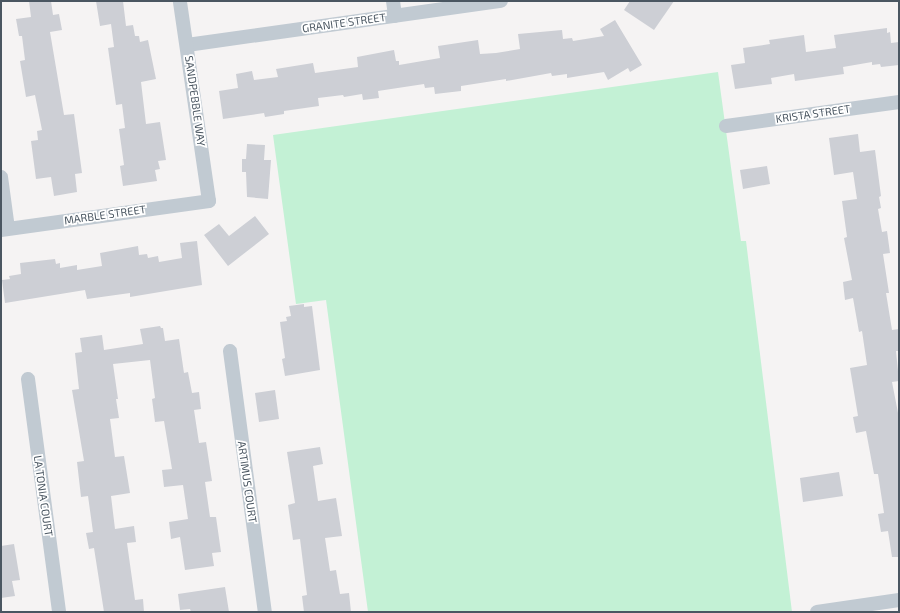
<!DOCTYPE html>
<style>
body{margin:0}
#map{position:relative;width:900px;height:613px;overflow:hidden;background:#f5f3f3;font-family:"Exo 2",sans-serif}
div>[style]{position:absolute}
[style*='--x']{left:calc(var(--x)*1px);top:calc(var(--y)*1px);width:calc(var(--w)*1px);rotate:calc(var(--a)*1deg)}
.green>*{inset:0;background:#c3f1d5}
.building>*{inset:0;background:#cdcfd5}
.street>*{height:14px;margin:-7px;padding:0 7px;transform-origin:7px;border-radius:7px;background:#c1cad2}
span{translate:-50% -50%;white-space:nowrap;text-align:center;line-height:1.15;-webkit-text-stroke:3.5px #fff;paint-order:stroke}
.street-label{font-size:11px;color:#4a5661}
.frame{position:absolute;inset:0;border:2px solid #4a5661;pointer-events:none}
</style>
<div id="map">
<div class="green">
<div style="clip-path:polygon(718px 72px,741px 241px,746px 241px,792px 612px,368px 612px,326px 300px,296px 304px,273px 135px)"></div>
</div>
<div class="building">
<div style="clip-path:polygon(29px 1px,51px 1px,53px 15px,59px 14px,62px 30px,50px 32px,64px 115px,74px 114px,82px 173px,75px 174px,77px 192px,54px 196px,51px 177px,36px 179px,31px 141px,38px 140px,37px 131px,42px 130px,35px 95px,26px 97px,20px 61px,25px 60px,22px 36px,19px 36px,16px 19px,31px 17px)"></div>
<div style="clip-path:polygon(96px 1px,123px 1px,126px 26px,133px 25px,135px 36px,139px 36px,140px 42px,148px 40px,156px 79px,141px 82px,146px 124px,160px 122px,166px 160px,158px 161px,160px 169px,155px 170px,157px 181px,123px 186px,120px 166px,124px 165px,119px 129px,125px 128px,122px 104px,116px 105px,108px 48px,114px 47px,111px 24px,100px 26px)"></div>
<div style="clip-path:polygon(630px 1px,674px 1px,654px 30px,624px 10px)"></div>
<div style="clip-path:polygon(615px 20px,642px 65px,630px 72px,628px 68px,608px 80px,604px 72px,567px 78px,567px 74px,552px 76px,551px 73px,506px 81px,506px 79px,461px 86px,461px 91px,435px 94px,434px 87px,425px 88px,424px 84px,378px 91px,379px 98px,363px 100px,362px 94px,344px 97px,343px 95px,318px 98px,319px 106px,284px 111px,284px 114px,265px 117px,264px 113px,223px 119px,219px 91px,238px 88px,236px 74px,252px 71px,254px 80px,278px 77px,276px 69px,313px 63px,315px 73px,358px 67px,357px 57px,394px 50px,396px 61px,399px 61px,399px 65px,440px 58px,438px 46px,478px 40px,480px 54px,496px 53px,520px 49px,518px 34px,562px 30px,563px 39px,572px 38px,573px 41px,604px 36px,600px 29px)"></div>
<div style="clip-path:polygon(887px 28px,887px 33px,890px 32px,891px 43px,899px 42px,899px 65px,881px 67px,880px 64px,872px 65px,872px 62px,843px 67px,844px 74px,795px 81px,794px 74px,771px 78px,772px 84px,735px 89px,731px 65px,745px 63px,743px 48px,770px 44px,769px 40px,804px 35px,806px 52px,836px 48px,834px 35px)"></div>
<div style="clip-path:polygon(858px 134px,860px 152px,875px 150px,881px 196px,879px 197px,881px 208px,878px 209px,882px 232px,887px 231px,890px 253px,883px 254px,889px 293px,886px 293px,892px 330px,899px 329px,899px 351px,896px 351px,899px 381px,892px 382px,899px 418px,899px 557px,892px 557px,888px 531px,881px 532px,878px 514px,884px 513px,878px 474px,874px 474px,866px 431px,856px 433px,853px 417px,858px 416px,850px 368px,867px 365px,862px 331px,859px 332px,853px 298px,845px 300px,843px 282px,852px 280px,844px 238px,847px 237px,842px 201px,857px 199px,853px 172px,834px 175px,829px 138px)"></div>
<div style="clip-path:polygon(247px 144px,265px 145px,264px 160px,271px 160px,268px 199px,247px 197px,246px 172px,242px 172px,242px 159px,246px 159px)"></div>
<div style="clip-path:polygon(767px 166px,770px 184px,743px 189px,740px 170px)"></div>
<div style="clip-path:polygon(255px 216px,269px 234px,228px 266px,204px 235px,219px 224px,229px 236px)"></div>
<div style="clip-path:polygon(197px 241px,202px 285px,130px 297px,130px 293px,87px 299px,85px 290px,5px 303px,2px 280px,10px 279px,9px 276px,21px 274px,20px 263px,55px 259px,56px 264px,60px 263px,60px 268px,77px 265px,77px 270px,102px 266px,100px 253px,138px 246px,139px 255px,147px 254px,148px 258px,158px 256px,159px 262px,182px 258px,180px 243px)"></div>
<div style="clip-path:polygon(304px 304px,304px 307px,312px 306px,320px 370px,285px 376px,282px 359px,285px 358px,280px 322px,287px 321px,286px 317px,291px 316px,289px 306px)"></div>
<div style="clip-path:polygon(160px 326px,161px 328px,163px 328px,165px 341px,179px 339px,184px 373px,188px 372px,192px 393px,199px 392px,201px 409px,194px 410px,199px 443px,206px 442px,212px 481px,205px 482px,210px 517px,216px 517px,221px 552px,212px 553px,214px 566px,185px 570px,180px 537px,171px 539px,169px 522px,188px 519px,183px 485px,164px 487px,162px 470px,172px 469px,164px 421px,155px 422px,152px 399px,155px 398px,150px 360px,113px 364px,118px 399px,116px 399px,119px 418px,110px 419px,115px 457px,124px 456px,130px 493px,111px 496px,115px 529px,134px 526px,136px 542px,127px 543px,135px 600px,143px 599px,144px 612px,104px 612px,94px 548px,89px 549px,86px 533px,93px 532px,88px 496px,81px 497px,77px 462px,84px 461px,72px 390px,79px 389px,75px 353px,82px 352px,80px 338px,102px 335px,104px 350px,143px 344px,140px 329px)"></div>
<div style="clip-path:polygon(275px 390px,279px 419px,259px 422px,255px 393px)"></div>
<div style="clip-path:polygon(320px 447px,323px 464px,313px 466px,318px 501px,336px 498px,342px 536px,325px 538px,330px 571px,336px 570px,340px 594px,349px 593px,351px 612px,304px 612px,302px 596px,307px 595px,300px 539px,293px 540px,288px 505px,295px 503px,287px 452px)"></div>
<div style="clip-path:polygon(839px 472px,843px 496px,803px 502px,800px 478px)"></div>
<div style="clip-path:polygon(14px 544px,20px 580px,12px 581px,15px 596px,1px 598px,1px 546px)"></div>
<div style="clip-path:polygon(225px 587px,229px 612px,191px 612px,190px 609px,180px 610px,178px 594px)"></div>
</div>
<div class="street">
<div style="--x:393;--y:1;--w:15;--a:82"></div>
<div style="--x:187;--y:45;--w:317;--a:-8"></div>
<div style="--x:726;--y:126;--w:175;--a:-7.9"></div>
<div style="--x:1;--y:177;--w:52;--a:82.3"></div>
<div style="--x:1;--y:230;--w:210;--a:-7.9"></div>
<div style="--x:209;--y:201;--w:202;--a:-98.3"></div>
<div style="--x:230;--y:351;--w:263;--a:82.4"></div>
<div style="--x:28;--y:379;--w:235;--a:82.4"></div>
<div style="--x:817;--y:612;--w:83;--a:-8.3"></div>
</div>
<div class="street-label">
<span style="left:344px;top:23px;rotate:-8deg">GRANITE STREET</span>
<span style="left:195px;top:101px;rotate:82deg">SANDPEBBLE WAY</span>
<span style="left:813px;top:114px;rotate:-8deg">KRISTA STREET</span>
<span style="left:105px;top:215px;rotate:-8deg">MARBLE STREET</span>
<span style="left:247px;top:482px;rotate:82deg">ARTIMUS COURT</span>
<span style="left:43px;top:496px;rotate:82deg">LA TONIA COURT</span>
</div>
<div class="frame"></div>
</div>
